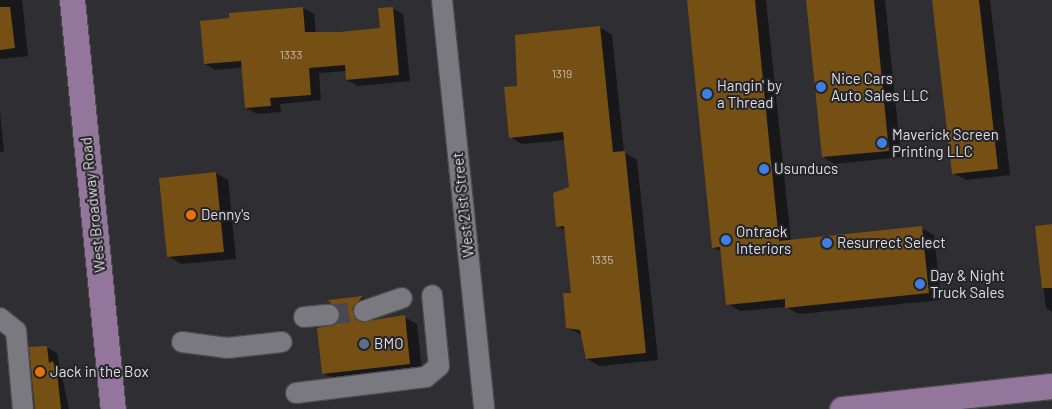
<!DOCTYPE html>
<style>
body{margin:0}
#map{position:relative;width:1052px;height:409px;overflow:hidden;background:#2e2e33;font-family:Barlow,sans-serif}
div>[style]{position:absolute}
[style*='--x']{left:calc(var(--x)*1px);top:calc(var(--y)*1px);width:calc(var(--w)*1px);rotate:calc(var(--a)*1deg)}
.shadow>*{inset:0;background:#0007}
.building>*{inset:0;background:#754f13}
.minor-tunnel>*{height:20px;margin-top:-10px;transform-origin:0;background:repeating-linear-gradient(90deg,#49494d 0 20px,transparent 0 30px)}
.roads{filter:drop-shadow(1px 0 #4a4a4f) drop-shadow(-1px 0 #4a4a4f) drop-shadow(0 1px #4a4a4f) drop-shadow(0 -1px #4a4a4f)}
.minor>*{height:20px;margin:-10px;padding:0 10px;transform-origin:10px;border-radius:10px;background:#7a7980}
.major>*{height:25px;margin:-12.5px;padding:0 12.5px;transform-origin:12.5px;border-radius:12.5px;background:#94769d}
.dots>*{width:14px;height:14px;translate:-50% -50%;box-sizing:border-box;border:2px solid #242429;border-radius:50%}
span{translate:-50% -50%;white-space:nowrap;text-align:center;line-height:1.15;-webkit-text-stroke:4px #242429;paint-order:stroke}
.number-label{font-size:12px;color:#c4bbaf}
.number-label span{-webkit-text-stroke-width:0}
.poi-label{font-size:15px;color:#dfdfe3}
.left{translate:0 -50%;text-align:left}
.street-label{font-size:15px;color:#dfdfe3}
</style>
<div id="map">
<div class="shadow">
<div style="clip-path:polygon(0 0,22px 0,28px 56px,0 59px)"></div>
<div style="clip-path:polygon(688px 0,766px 0,791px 241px,921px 228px,934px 235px,941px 300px,799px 314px,786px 307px,740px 311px,728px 304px,722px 252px,713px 247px)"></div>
<div style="clip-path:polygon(807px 0,885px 0,901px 157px,835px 164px,823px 157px)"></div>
<div style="clip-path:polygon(934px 0,990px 0,1010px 175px,966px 180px,953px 173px)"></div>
<div style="clip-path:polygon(303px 8px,314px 14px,316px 34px,381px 29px,392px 8px,403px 14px,410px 81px,358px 86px,347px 80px,346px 71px,319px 73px,321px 100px,280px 104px,281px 112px,257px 114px,246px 108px,243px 67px,216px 70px,205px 64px)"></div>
<div style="clip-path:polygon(599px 27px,612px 35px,624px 152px,637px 160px,658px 360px,600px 366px,587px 359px,582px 335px,567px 327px,573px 294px,566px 231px,557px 226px,570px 188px,565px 140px,522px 144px,510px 137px,518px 87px)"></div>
<div style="clip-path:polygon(0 111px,4px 152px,0 152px)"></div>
<div style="clip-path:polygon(216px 173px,228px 180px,236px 259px,181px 264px,168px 256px)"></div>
<div style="clip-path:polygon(1052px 225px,1052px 312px,1046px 308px,1036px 227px)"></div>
<div style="clip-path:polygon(evenodd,362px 297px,374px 304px,364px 317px,368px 323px,404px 317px,417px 324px,422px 371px,336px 380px,323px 373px,342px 314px,330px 301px,362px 297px,354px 305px,357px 305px,349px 315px,347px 313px,354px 305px)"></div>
<div style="clip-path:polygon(46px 347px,57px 353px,69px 409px,36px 409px)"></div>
</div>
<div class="building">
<div style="clip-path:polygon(687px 0,755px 0,779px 241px,922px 226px,929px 293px,785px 308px,785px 299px,726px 305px,720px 247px,712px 248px)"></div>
<div style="clip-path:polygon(806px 0,874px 0,889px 151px,822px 157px)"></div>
<div style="clip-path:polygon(932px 0,979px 0,998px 169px,952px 174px)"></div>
<div style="clip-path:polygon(0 7px,10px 7px,15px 48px,0 50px)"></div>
<div style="clip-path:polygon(303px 7px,305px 32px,339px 32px,380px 28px,378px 8px,393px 7px,399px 75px,346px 80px,345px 65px,309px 68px,311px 95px,270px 98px,271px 106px,245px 108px,241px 61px,204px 64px,200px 21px,229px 18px,229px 13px)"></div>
<div style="clip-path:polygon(600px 26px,613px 152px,625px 151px,646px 353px,586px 359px,580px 330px,566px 328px,563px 293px,571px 293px,564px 226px,556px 227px,553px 193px,569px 187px,563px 132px,509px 138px,504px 87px,517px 86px,515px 35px)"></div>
<div style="clip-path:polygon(216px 172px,224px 252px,167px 257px,159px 178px)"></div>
<div style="clip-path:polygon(1052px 224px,1052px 288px,1042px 288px,1035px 226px)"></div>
<div style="clip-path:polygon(363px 296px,352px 309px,361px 322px,405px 315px,410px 364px,322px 374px,317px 328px,335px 325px,341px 315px,328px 300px)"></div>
<div style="clip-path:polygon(47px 346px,49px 363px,53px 361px,58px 381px,61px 409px,35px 409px,29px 347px)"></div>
</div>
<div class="minor-tunnel">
<div style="--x:329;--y:315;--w:35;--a:-7"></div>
</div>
<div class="roads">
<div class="minor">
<div style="--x:442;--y:0;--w:411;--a:84.1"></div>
<div style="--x:364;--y:311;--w:40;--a:-18.9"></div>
<div style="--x:304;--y:317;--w:25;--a:-5"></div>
<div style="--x:0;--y:318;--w:21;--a:39"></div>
<div style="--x:16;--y:331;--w:78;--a:84.9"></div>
<div style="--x:182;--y:342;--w:45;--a:7.6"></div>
<div style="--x:227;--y:348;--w:55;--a:-6.2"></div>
<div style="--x:296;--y:393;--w:131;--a:-7"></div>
<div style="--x:426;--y:377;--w:17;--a:-40"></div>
<div style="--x:439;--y:366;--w:71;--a:-95.6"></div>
</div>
<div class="major">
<div style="--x:72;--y:0;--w:411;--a:84.3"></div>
<div style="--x:842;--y:409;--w:211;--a:-6.3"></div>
</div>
</div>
<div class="dots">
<div style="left:821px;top:87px;background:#3f7fe0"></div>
<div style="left:707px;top:94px;background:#3f7fe0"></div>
<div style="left:882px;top:143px;background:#3f7fe0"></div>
<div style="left:764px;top:169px;background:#3f7fe0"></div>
<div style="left:191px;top:215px;background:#e8710a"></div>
<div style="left:726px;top:240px;background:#3f7fe0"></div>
<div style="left:827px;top:243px;background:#3f7fe0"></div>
<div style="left:920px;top:284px;background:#3f7fe0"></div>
<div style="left:364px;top:344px;background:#5c6f8a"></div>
<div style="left:40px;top:372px;background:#e8710a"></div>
</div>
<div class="number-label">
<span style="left:291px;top:55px">1333</span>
<span style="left:562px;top:74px">1319</span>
<span style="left:602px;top:260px">1335</span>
</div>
<div class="poi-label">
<span class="left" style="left:831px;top:87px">Nice Cars<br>Auto Sales LLC</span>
<span class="left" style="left:717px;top:94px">Hangin' by<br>a Thread</span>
<span class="left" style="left:892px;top:143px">Maverick Screen<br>Printing LLC</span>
<span class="left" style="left:774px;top:169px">Usunducs</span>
<span class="left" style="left:201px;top:215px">Denny's</span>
<span class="left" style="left:736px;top:240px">Ontrack<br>Interiors</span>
<span class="left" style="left:837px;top:243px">Resurrect Select</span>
<span class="left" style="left:930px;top:284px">Day &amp; Night<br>Truck Sales</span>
<span class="left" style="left:374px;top:344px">BMO</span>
<span class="left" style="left:50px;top:372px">Jack in the Box</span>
</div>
<div class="street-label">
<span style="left:93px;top:205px;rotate:-96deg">West Broadway Road</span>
<span style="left:463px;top:205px;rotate:-96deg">West 21st Street</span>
</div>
</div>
